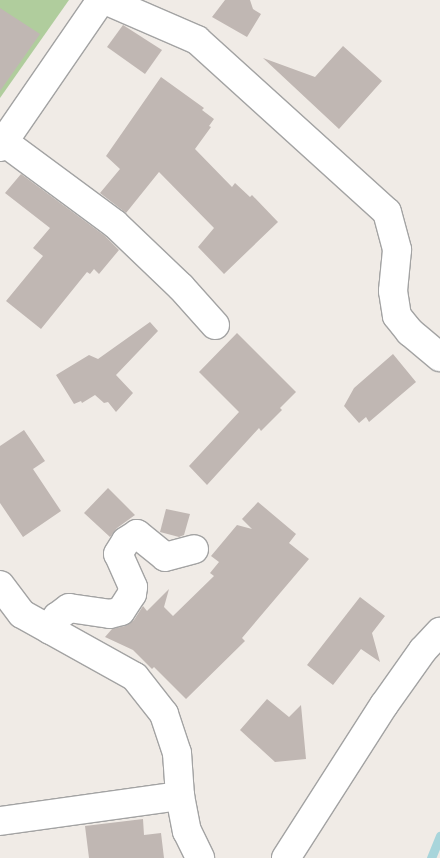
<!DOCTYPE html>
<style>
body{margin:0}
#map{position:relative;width:440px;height:858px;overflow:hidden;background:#f0ebe6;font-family:Karla,sans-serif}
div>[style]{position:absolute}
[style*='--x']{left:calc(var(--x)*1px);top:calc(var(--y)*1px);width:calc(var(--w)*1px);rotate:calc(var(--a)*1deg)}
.forest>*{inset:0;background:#b0cd9d}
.stream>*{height:9px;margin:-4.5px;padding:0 4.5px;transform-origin:4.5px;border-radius:4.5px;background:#a8d5db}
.building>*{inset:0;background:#c0b7b3}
.roads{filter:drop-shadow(1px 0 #a3a3a3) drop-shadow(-1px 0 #a3a3a3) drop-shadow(0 1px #a3a3a3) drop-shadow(0 -1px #a3a3a3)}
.minor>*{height:28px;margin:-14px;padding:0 14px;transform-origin:14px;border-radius:14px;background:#fff}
span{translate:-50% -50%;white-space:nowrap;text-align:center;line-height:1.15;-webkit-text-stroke:4px #fff;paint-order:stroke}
</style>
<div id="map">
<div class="forest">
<div style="clip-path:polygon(0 0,69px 0,0 98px)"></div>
</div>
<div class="stream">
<div style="--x:431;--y:858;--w:24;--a:-68"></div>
</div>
<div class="building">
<div style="clip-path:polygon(225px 0,250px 0,253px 9px,261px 14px,247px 37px,212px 17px)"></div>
<div style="clip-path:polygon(0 8px,40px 34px,0 91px)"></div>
<div style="clip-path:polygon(123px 25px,162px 50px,145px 74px,107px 47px)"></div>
<div style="clip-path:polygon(343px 46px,382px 81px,339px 129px,263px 58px,315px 77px)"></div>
<div style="clip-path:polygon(161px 77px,204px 108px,202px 110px,214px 119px,209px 126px,211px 127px,195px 149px,232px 187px,235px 183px,250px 197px,252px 195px,278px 222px,224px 274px,198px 247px,214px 228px,159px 172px,126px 213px,100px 193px,120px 169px,106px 156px)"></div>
<div style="clip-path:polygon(21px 174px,105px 236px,119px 250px,99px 274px,94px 269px,90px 274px,87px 272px,41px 329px,6px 301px,43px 256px,33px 248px,50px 228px,5px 193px)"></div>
<div style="clip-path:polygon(150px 322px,158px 331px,116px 375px,133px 393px,116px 412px,108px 402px,104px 403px,95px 395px,82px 403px,81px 401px,74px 404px,56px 375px,89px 355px,98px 359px)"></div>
<div style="clip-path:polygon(237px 333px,296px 392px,280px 408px,282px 410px,261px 431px,259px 428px,207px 485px,189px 466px,239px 412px,199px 372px)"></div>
<div style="clip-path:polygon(393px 354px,416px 382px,369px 422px,366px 417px,359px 423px,344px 406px,354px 388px)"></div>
<div style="clip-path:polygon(24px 430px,45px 461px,33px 469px,61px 511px,23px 537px,0 503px,0 446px)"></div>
<div style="clip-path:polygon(108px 488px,135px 515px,117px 528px,110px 537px,84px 513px)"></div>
<div style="clip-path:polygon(258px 502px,296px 534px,289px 543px,309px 559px,242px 638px,245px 641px,186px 699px,154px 667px,152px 669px,133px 650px,105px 637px,112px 629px,125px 626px,134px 620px,143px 606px,147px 611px,169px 589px,164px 607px,173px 616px,214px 576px,210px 573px,219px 562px,211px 556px,237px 525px,252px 529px,242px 519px)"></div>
<div style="clip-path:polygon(166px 509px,190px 514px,184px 535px,179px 537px,160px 532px)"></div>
<div style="clip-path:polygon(360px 597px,385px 616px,372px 633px,380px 662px,361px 649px,333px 685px,307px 665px)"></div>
<div style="clip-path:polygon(267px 699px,289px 717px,301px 705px,306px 759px,275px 762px,240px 730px)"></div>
<div style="clip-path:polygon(143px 819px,144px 835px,161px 833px,164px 858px,89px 858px,85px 826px)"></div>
</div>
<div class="roads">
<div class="minor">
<div style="--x:105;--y:0;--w:100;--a:23.5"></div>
<div style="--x:197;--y:40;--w:256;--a:42.2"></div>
<div style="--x:387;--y:212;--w:39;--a:75"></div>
<div style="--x:397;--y:250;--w:41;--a:95.6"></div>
<div style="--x:393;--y:291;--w:25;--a:81"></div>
<div style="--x:397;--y:316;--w:21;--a:51"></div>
<div style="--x:410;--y:332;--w:39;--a:40"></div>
<div style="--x:0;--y:139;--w:143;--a:36.5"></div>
<div style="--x:115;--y:224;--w:91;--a:43.7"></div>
<div style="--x:181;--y:287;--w:51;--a:48.2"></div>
<div style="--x:0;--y:147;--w:178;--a:-55.5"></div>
<div style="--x:0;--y:585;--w:36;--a:53"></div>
<div style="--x:22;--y:614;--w:129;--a:29.1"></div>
<div style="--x:135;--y:677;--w:47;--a:51.9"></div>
<div style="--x:164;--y:714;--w:41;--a:71.6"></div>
<div style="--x:177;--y:753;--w:43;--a:86"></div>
<div style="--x:180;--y:796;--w:36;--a:79"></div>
<div style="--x:187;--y:831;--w:30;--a:64"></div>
<div style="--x:50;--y:630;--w:15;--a:-62"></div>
<div style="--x:57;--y:617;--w:15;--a:-37"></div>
<div style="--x:69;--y:608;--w:41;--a:8.3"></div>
<div style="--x:110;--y:614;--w:11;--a:-15"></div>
<div style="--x:121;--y:611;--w:20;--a:-57"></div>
<div style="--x:132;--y:594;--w:7;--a:-82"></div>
<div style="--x:133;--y:587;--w:36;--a:-114"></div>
<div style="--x:118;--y:554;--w:15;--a:-58"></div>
<div style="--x:126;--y:541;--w:13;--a:-32"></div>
<div style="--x:137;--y:534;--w:36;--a:39"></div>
<div style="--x:165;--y:557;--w:30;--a:-15"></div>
<div style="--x:0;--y:821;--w:182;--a:-7.9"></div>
<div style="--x:286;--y:858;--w:182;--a:-57.4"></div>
<div style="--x:384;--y:705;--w:67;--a:-54.7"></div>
<div style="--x:423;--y:650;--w:25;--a:-47"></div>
</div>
</div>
</div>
